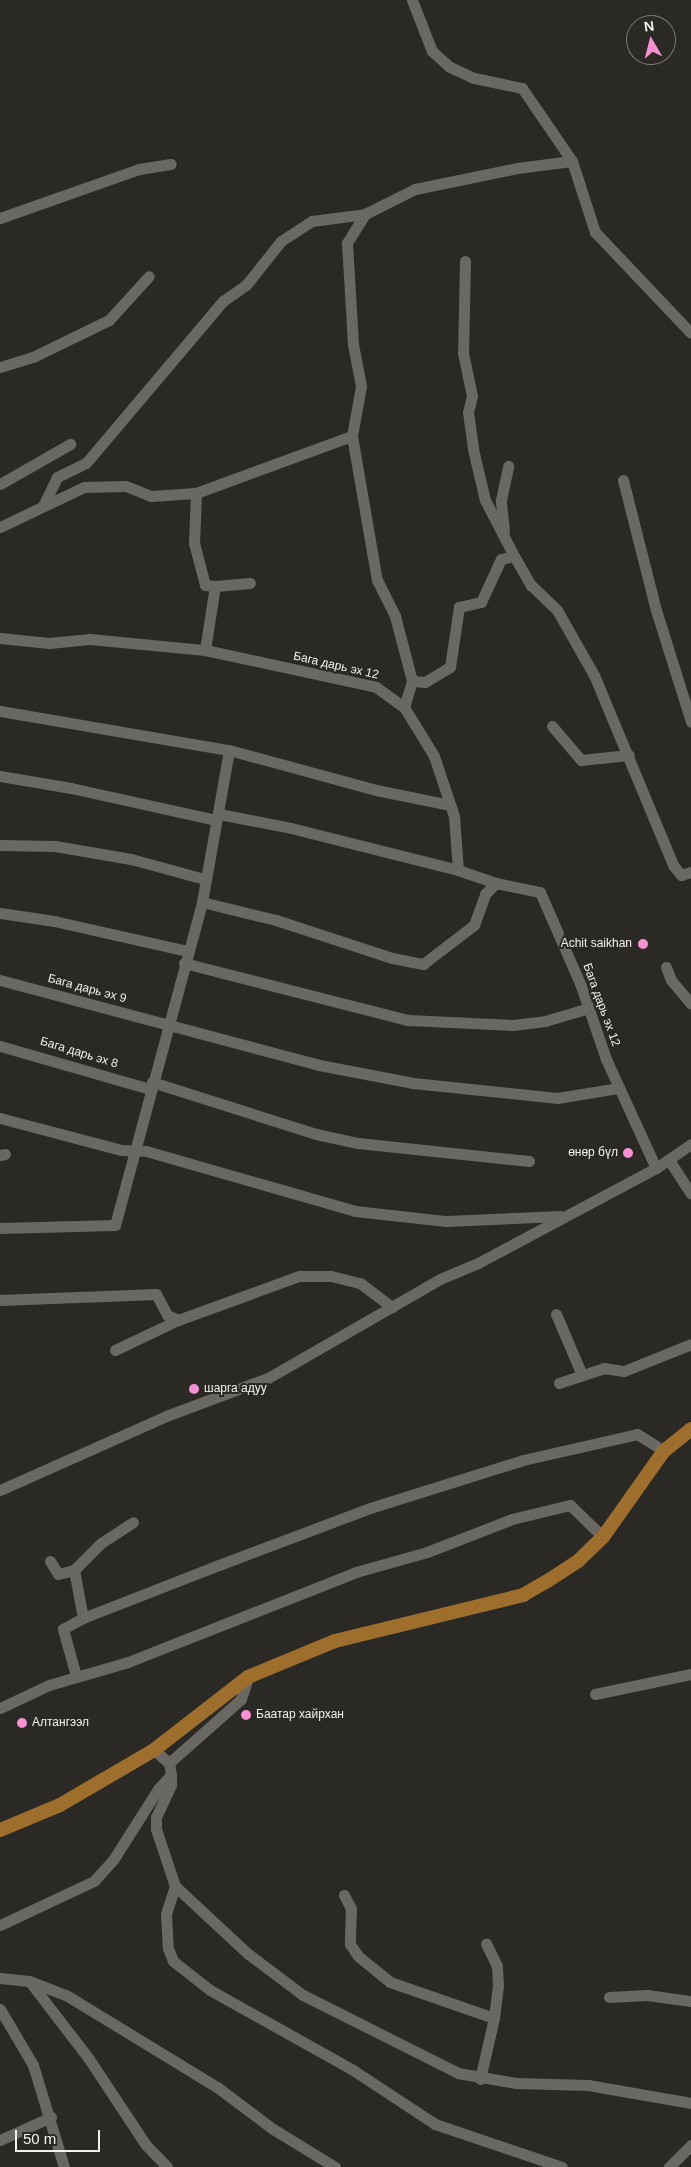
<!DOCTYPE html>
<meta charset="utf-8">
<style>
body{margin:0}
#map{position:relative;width:691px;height:2167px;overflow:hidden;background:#2b2925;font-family:Arial,sans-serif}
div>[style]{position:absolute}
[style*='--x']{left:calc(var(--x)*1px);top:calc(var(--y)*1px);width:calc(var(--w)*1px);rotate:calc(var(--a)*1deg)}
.minor>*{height:11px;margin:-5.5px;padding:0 5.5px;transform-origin:5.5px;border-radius:5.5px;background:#6a6863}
.major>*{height:14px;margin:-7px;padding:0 7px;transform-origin:7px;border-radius:7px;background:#9e6f2c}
.dots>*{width:14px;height:14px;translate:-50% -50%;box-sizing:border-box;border:2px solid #2b2925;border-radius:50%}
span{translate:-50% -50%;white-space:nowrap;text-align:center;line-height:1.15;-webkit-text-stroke:4px #2b2925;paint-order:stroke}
.street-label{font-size:12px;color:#f2f1ee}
.poi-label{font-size:12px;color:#f2f1ee}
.right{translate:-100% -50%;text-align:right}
.left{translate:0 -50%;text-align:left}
.north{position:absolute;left:626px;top:15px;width:50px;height:50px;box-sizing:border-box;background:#2b2925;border:1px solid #7b7975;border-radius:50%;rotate:352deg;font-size:14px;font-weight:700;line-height:20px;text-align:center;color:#f2f1ee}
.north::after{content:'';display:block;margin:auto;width:18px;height:22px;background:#f591d2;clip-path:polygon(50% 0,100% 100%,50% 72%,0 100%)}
.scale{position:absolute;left:15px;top:2130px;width:85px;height:22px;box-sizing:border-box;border:2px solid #f2f1ee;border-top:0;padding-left:6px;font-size:15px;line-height:18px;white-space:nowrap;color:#f2f1ee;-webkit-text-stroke:4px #2b2925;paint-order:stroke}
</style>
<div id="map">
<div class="minor">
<div style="--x:412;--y:0;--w:55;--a:68.6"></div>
<div style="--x:432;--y:51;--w:24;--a:42"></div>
<div style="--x:450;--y:67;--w:26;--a:25"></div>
<div style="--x:474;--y:78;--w:49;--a:11.8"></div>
<div style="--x:522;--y:88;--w:88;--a:55.6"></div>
<div style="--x:572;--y:161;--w:75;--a:72.1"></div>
<div style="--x:595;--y:232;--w:139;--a:46.5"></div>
<div style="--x:365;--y:214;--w:34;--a:122"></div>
<div style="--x:347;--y:243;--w:101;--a:86.6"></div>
<div style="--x:353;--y:344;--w:43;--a:79.2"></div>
<div style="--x:361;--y:386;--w:51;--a:100.2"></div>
<div style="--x:352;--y:436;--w:146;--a:80.2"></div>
<div style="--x:377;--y:580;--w:40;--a:63.4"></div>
<div style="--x:395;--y:616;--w:67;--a:75.3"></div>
<div style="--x:412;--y:681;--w:27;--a:107"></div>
<div style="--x:0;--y:218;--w:147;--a:-19.4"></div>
<div style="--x:139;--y:169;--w:32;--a:-9"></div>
<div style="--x:465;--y:261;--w:92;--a:91.2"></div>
<div style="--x:463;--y:353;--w:44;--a:78.2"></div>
<div style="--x:472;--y:396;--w:16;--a:104"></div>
<div style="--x:468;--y:412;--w:37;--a:82"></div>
<div style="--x:473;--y:449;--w:52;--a:76.8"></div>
<div style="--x:485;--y:500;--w:63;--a:62.6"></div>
<div style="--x:0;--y:367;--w:34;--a:-17"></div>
<div style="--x:33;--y:357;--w:85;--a:-26"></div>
<div style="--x:109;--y:320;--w:59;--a:-47.7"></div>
<div style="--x:623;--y:480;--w:134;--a:75.8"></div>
<div style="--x:656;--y:610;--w:117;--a:72.6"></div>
<div style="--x:0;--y:484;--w:81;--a:-29.7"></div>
<div style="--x:196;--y:493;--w:50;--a:92.3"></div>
<div style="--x:194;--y:543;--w:43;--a:75.3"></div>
<div style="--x:205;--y:585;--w:10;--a:6"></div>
<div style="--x:215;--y:586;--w:65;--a:98.9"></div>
<div style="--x:43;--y:506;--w:32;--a:-64"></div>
<div style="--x:57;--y:477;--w:32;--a:-26"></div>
<div style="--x:86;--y:463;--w:212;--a:-49.8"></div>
<div style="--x:223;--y:301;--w:28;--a:-35"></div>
<div style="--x:246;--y:285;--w:56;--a:-51.5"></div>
<div style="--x:281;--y:241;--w:37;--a:-33"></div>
<div style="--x:312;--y:221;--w:53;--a:-7.5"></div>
<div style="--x:365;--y:214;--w:56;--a:-26.6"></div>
<div style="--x:415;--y:189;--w:104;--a:-11.6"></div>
<div style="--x:517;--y:168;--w:55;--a:-7.3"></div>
<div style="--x:0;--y:527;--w:93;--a:-25.5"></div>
<div style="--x:84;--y:487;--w:42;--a:-1.4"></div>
<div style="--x:126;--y:486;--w:27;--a:22"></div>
<div style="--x:151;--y:496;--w:45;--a:-3.8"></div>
<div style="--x:196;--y:493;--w:166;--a:-20.1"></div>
<div style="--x:504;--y:531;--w:31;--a:-96"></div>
<div style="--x:501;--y:500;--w:35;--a:-78"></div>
<div style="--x:215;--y:586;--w:35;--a:-5"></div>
<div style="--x:0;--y:638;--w:49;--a:5.8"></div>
<div style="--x:49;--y:643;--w:41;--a:-5.6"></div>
<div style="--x:90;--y:639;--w:116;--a:5.5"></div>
<div style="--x:205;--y:650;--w:175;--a:12.2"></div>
<div style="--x:376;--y:687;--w:34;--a:36"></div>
<div style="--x:404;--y:707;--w:57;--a:58.5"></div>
<div style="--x:434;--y:756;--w:63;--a:71.6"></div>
<div style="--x:454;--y:816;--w:54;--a:85.8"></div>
<div style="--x:458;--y:870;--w:40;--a:18.9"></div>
<div style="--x:496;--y:883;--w:45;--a:11.6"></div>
<div style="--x:540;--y:892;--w:103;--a:66.4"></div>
<div style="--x:581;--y:986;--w:77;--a:71.1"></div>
<div style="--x:606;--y:1059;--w:120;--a:65.4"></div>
<div style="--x:412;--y:681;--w:13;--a:4"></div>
<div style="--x:425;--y:682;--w:29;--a:-31"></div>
<div style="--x:450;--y:667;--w:61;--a:-81.5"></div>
<div style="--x:459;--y:607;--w:23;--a:-13"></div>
<div style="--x:481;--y:602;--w:47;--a:-65.1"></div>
<div style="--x:501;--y:559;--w:13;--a:-13"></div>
<div style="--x:514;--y:556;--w:34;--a:60"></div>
<div style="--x:531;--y:585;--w:36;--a:44"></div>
<div style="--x:557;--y:610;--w:75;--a:60.4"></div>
<div style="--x:594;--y:675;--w:206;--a:67.4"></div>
<div style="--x:673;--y:865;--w:13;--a:51"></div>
<div style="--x:681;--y:875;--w:10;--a:-17"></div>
<div style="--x:0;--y:711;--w:232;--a:9.7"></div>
<div style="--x:229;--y:750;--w:152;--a:15.2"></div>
<div style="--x:376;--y:790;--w:76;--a:11.5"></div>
<div style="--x:552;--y:726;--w:45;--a:49.5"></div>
<div style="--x:581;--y:760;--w:48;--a:-5.9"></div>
<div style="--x:0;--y:776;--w:72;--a:9.6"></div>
<div style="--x:71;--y:788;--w:148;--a:12.4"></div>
<div style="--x:219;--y:814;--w:73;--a:11"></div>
<div style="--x:291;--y:828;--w:172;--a:14.1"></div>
<div style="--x:0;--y:845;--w:55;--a:1"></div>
<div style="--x:55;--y:846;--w:77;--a:9.7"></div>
<div style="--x:131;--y:859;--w:76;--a:15.3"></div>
<div style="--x:202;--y:902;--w:76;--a:13.7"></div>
<div style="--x:276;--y:920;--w:122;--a:18.1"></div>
<div style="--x:392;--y:958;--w:32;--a:11"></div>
<div style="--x:423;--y:964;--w:64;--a:-37.4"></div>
<div style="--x:474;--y:925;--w:33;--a:-70"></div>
<div style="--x:485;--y:894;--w:16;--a:-45"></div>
<div style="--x:0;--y:913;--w:55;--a:8.4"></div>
<div style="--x:54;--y:921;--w:136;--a:12.7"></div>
<div style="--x:184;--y:963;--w:231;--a:14.3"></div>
<div style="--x:408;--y:1020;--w:105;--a:2.7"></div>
<div style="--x:513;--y:1025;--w:32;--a:-7"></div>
<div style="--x:545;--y:1021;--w:46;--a:-16.5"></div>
<div style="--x:666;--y:967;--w:14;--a:69"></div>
<div style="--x:671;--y:980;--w:31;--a:50"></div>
<div style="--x:0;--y:980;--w:330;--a:14.9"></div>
<div style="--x:319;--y:1065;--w:96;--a:10.8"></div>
<div style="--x:413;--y:1083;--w:145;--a:5.9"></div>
<div style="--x:557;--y:1098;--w:63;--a:-9.2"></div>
<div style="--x:0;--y:1046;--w:156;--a:16"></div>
<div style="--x:152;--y:1082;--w:172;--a:17.6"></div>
<div style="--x:316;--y:1134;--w:43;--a:12.1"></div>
<div style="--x:358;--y:1143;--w:172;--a:6"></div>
<div style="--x:0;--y:1118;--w:125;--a:14.8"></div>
<div style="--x:121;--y:1150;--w:25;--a:2"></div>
<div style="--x:146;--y:1151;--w:217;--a:16"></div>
<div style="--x:355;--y:1211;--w:92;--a:6.3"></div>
<div style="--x:446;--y:1221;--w:114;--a:-2.5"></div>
<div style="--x:0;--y:1155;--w:5;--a:-11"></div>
<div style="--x:669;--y:1160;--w:40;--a:57.1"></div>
<div style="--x:0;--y:1228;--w:115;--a:-1.5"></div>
<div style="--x:115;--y:1225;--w:335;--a:-74.9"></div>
<div style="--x:202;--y:902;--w:154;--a:-79.9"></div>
<div style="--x:0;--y:1300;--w:156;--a:-2.2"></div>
<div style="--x:156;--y:1294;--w:24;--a:62"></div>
<div style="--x:167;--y:1315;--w:12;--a:24"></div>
<div style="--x:178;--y:1320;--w:129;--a:-20"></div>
<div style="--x:299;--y:1276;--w:32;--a:0"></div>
<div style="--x:331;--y:1276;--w:30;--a:14"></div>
<div style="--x:360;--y:1283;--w:40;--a:37"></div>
<div style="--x:556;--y:1314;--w:66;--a:66.9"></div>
<div style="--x:115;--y:1350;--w:70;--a:-25.5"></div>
<div style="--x:559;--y:1383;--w:47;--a:-18.4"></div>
<div style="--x:604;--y:1368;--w:20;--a:9"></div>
<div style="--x:624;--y:1371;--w:72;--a:-21.9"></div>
<div style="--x:0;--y:1490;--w:182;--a:-24"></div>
<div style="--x:166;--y:1416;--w:109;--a:-20.4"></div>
<div style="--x:268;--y:1378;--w:198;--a:-29.9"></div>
<div style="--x:440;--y:1279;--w:41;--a:-22.8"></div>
<div style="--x:478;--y:1263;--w:202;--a:-28.1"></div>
<div style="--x:656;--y:1168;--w:42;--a:-34.4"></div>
<div style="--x:50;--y:1561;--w:15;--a:58"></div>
<div style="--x:58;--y:1574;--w:16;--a:-14"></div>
<div style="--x:83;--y:1618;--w:49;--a:-100.6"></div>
<div style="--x:74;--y:1570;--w:38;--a:-45"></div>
<div style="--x:101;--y:1543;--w:38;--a:-33"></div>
<div style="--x:76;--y:1676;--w:49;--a:-105.5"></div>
<div style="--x:63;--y:1629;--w:23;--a:-29"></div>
<div style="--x:83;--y:1618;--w:146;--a:-21.3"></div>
<div style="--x:219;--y:1565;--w:161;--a:-20.7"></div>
<div style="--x:370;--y:1508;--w:160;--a:-17.4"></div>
<div style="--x:523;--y:1460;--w:117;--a:-12.8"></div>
<div style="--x:637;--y:1434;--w:32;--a:32"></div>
<div style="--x:595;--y:1694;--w:98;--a:-11.8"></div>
<div style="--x:0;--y:1708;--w:54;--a:-25.1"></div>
<div style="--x:49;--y:1685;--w:82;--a:-16.2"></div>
<div style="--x:128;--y:1662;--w:245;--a:-21.5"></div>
<div style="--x:356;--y:1572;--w:74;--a:-15.7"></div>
<div style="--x:427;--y:1552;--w:91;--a:-21.2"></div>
<div style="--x:512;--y:1519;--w:60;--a:-13.6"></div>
<div style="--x:570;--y:1505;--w:46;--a:44.1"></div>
<div style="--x:169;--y:1763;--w:96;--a:-41.6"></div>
<div style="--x:241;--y:1699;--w:23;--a:-72"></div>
<div style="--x:171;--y:1775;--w:10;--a:90"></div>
<div style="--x:171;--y:1785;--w:35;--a:115"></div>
<div style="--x:156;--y:1817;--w:12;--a:90"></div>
<div style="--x:156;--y:1829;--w:60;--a:71.6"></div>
<div style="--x:175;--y:1886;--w:29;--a:108"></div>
<div style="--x:166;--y:1914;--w:34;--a:87"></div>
<div style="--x:168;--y:1948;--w:14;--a:69"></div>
<div style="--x:173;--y:1961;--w:47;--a:38.1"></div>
<div style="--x:210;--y:1990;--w:164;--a:29.2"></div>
<div style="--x:353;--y:2070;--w:98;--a:33.4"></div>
<div style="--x:435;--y:2124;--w:134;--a:18.7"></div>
<div style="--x:175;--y:1886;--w:98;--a:42.9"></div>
<div style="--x:247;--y:1953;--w:70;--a:36.9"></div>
<div style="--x:303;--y:1995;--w:174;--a:26.7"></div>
<div style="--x:458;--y:2073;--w:59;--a:9.8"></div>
<div style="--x:516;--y:2083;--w:72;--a:1.6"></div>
<div style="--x:588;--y:2085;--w:105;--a:9.9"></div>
<div style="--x:344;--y:1895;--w:16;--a:63"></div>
<div style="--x:351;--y:1909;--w:35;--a:92"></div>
<div style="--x:350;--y:1944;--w:14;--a:56"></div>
<div style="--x:358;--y:1956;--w:41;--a:39.1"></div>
<div style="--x:390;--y:1982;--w:110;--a:19.1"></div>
<div style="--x:0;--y:1925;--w:104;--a:-25.1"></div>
<div style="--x:94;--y:1881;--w:28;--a:-48"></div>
<div style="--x:113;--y:1860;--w:84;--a:-57.6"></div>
<div style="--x:158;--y:1789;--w:19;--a:-47"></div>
<div style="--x:171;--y:1775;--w:12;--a:-99"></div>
<div style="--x:169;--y:1763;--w:20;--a:-139"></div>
<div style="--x:0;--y:1978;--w:29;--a:6"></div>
<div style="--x:29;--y:1981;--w:40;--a:21"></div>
<div style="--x:66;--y:1995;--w:177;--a:31.4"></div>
<div style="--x:217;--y:2087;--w:70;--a:36.9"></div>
<div style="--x:273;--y:2129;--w:73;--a:31.5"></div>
<div style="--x:30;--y:1982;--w:97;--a:52.5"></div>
<div style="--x:89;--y:2059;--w:103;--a:56.5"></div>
<div style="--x:146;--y:2145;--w:30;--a:46"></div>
<div style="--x:609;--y:1997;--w:38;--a:-3"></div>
<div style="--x:647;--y:1995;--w:44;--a:7.8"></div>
<div style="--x:0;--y:2009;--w:65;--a:59.5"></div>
<div style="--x:33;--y:2065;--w:107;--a:73.1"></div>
<div style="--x:480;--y:2079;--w:63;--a:-77.1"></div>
<div style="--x:494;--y:2018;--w:32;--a:-83"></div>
<div style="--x:498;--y:1986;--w:20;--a:-93"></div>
<div style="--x:497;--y:1966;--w:25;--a:-116"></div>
<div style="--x:0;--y:2140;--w:56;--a:-24.3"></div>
<div style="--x:669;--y:2167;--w:31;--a:-45"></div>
</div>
<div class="major">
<div style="--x:0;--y:1830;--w:65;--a:-22.6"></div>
<div style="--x:60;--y:1805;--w:109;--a:-30.3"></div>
<div style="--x:154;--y:1750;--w:119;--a:-37.8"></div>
<div style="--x:248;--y:1677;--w:94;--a:-22.5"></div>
<div style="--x:335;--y:1641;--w:194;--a:-13.7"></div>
<div style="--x:523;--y:1595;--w:30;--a:-30"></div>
<div style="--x:549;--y:1580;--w:35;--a:-33"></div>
<div style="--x:578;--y:1561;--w:35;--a:-44"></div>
<div style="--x:603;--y:1537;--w:105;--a:-54.7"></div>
<div style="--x:664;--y:1451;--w:35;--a:-39"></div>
</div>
<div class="dots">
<div style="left:643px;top:944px;background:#f591d2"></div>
<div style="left:628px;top:1153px;background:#f591d2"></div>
<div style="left:194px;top:1389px;background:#f591d2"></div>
<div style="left:246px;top:1715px;background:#f591d2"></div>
<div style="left:22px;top:1723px;background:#f591d2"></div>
</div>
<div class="street-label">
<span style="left:336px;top:666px;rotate:13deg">Бага дарь эх 12</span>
<span style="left:87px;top:989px;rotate:15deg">Бага дарь эх 9</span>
<span style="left:601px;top:1005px;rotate:70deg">Бага дарь эх 12</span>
<span style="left:79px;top:1053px;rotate:17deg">Бага дарь эх 8</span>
</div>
<div class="poi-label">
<span class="right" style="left:632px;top:944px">Achit saikhan</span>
<span class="right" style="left:618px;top:1153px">өнөр бүл</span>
<span class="left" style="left:204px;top:1389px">шарга адуу</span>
<span class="left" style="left:256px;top:1715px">Баатар хайрхан</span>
<span class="left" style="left:32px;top:1723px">Алтангээл</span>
</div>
<div class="north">N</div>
<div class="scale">50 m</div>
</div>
